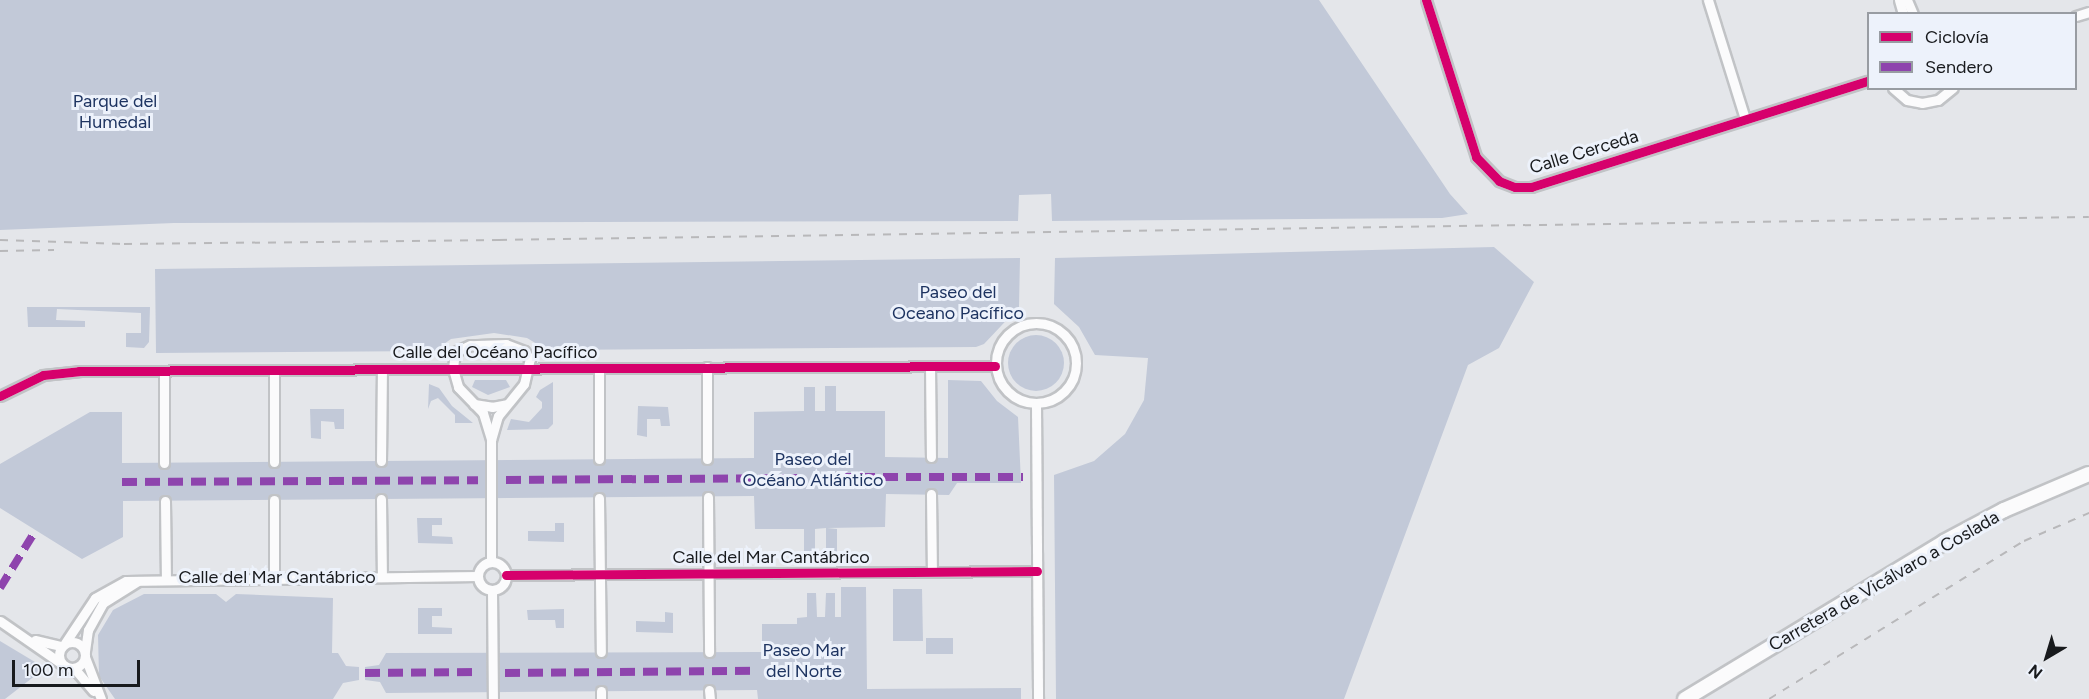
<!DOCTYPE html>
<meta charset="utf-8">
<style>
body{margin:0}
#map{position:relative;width:2089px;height:699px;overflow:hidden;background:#e4e6ea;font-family:Figtree,sans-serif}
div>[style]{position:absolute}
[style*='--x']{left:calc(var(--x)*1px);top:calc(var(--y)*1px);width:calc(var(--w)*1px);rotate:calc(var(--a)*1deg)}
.green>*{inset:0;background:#c2c9d8}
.round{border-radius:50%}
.roads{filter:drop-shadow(2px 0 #c1c3c6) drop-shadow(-2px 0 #c1c3c6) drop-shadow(0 2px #c1c3c6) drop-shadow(0 -2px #c1c3c6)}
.street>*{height:9px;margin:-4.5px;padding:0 4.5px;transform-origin:4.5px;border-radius:4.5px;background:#fbfbfc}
.street>.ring{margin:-4.5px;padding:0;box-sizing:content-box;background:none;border:9px solid #fbfbfc;border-radius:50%}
.secondary>*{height:14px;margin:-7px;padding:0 7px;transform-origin:7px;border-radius:7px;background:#fbfbfc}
.rail>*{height:2px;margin-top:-1px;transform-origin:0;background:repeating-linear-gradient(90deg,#b8b8ba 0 8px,transparent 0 16px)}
.quiet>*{height:8px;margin-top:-4px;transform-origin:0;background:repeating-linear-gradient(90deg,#8e44ad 0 15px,transparent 0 23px)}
.cycleway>*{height:9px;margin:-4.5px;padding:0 4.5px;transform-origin:4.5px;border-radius:4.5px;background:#d6006c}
span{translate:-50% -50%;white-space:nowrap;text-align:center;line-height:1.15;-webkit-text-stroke:6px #edf2fb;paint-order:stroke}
.park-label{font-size:18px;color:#1e3461}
.street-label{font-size:18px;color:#181a1d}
.legend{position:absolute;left:1867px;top:12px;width:210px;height:78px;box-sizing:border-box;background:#edf2fb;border:2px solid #989ca2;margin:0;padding:8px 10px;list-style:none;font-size:18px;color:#181a1d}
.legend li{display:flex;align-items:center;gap:12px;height:30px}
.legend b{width:30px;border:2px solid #989ca2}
.north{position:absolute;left:2017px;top:627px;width:60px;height:60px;-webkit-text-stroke:4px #edf2fb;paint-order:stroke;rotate:218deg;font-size:16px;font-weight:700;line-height:24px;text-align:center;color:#181a1d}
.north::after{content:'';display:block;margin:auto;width:21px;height:27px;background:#181a1d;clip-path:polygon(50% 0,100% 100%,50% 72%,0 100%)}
.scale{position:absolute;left:12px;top:660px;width:128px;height:27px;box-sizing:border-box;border:3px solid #181a1d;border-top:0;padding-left:8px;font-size:18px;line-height:21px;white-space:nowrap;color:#181a1d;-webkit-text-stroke:4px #edf2fb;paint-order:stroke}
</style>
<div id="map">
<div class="green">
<div style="clip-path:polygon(0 0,1319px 0,1450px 194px,1468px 214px,1442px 218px,1052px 221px,1051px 194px,1019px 195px,1018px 221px,174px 223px,0 230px)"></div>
<div style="clip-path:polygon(1494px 247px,1534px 282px,1499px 348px,1468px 365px,1344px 699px,1056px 699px,1054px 475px,1094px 461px,1125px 434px,1144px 400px,1148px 358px,1095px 355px,1079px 327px,1054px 304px,1055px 258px)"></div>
<div style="clip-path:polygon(1020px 258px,1019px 307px,984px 344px,976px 347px,547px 350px,527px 338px,494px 333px,451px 339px,434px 351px,156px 353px,155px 269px)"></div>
<div style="clip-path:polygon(27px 307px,150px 307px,149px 342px,144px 348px,126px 347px,126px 333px,141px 333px,141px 313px,57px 309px,56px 320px,85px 321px,85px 327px,28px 327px)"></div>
<div class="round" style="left:1008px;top:335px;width:56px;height:56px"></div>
<div style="clip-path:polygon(475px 380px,506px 380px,510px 387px,488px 395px,472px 387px)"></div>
<div style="clip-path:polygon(948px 380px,981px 381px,997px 401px,1018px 417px,1021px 483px,957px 483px,949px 495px,886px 494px,885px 527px,827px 528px,837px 529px,837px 553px,826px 553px,826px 528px,815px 529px,815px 553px,804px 553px,804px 529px,755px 529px,754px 496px,123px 501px,123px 537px,82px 559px,0 508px,0 464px,90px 412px,122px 412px,122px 463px,754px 458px,754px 412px,804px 411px,804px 387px,815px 387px,815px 411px,825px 411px,825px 386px,836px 386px,836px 411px,885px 411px,885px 457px,948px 458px)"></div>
<div style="clip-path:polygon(553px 382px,553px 424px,548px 429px,507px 430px,511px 419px,529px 422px,542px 408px,542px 402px,536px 397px,540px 390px)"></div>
<div style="clip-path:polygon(429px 384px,439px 388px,452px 406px,473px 423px,455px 423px,455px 415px,438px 398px,431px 401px,428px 409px)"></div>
<div style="clip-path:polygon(638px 406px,668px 407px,670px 426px,661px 426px,660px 419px,647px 419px,647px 437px,637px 435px)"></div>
<div style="clip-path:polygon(310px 409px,344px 409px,344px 429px,335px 429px,334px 422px,321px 421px,321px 439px,311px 438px)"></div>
<div style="clip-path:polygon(417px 518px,442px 518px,442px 525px,432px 525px,432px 536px,452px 537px,453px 544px,418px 543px)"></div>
<div style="clip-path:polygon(555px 523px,564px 523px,564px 542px,528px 541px,528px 531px,555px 531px)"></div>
<div style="clip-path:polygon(841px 587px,866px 587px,867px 689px,1021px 688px,1021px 699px,758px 699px,757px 690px,386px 693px,380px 682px,365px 680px,365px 667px,379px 665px,386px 653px,762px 652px,762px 624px,797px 624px,797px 618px,807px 617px,807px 593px,816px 593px,817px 617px,825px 617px,826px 593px,835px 593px,835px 617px,841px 617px)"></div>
<div style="clip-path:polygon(893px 589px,922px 589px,923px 641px,893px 641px)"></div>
<div style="clip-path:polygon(144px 594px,216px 594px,226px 602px,236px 594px,333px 598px,332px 653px,338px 653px,346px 666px,359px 667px,359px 680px,343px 683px,333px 699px,115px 699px,99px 676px,98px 635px,113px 610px)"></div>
<div style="clip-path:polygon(418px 608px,442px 608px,442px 616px,432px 616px,432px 627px,452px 628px,452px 634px,418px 634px)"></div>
<div style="clip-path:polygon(564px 609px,564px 628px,556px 628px,555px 620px,528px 620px,527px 610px)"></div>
<div style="clip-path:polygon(665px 612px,673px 613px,673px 633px,636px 632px,636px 621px,665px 622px)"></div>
<div style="clip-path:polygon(926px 638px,953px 638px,953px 654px,926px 654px)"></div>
<div style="clip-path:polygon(0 641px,45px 668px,5px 699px,0 699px)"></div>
</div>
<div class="roads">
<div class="street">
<div style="--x:1426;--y:0;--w:165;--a:72.3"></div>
<div style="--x:1476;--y:157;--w:33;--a:46"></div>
<div style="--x:1499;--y:181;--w:17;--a:21"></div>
<div style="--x:1515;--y:187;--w:16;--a:0"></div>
<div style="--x:1531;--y:187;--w:353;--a:-17.5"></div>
<div style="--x:1708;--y:0;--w:125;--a:72.7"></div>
<div style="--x:1899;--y:0;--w:15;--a:74"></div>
<div style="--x:1907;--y:0;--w:15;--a:67"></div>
<div style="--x:2076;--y:16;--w:14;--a:-17"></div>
<div style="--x:1893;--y:88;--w:18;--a:41"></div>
<div style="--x:1907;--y:100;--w:15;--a:11"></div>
<div style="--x:1922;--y:103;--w:16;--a:-11"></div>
<div style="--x:1938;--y:100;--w:19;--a:-39"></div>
<div class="ring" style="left:996px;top:323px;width:71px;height:71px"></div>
<div style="--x:930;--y:366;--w:91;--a:89.4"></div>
<div style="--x:599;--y:368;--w:91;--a:90"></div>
<div style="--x:274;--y:370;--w:92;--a:90"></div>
<div style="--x:0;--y:396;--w:48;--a:-26"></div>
<div style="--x:43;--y:375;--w:36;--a:-6"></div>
<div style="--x:79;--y:371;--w:916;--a:-0.31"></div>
<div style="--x:474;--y:404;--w:18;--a:9"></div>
<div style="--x:492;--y:407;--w:15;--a:-11"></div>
<div style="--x:1036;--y:404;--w:295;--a:89.6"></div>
<div style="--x:491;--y:440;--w:25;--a:-74"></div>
<div style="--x:498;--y:416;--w:41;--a:-50.9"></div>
<div style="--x:524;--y:384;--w:26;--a:-77"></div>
<div style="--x:530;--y:359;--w:10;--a:-127"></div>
<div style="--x:524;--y:351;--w:19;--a:-159"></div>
<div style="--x:506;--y:344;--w:36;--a:178"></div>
<div style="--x:470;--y:345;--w:17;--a:155"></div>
<div style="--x:455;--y:352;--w:17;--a:97"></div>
<div style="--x:453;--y:369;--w:19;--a:74"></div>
<div style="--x:458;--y:387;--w:36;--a:46"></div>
<div style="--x:483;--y:413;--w:28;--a:73"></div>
<div style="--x:491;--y:440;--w:122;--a:90"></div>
<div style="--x:707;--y:459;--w:92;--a:-90"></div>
<div style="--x:381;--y:461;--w:91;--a:-89.4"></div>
<div style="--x:164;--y:463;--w:92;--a:-90"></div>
<div style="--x:931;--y:494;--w:78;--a:89.3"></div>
<div style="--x:708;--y:497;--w:155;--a:89.6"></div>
<div style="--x:599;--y:498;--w:154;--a:89.3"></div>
<div style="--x:381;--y:499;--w:77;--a:89.3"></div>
<div style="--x:274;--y:500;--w:77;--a:90"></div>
<div style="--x:165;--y:501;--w:77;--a:89.3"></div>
<div class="ring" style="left:478px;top:562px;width:19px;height:19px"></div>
<div style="--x:506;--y:575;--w:531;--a:-0.43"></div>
<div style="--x:492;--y:590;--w:109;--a:89.5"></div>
<div style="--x:0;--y:621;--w:75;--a:34.7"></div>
<div style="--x:35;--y:640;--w:28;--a:13"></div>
<div class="ring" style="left:59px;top:642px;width:17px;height:17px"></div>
<div style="--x:65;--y:643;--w:54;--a:-56.3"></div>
<div style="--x:95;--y:598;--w:35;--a:-29"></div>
<div style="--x:126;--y:581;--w:352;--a:-0.8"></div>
<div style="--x:85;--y:651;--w:21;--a:-82"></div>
<div style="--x:88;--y:630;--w:31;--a:-61"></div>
<div style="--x:103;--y:603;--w:40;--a:-32"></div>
<div style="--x:85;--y:657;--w:45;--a:69.1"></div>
<div style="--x:74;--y:668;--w:30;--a:50"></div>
<div style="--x:709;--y:690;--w:9;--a:84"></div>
<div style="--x:601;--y:691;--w:8;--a:90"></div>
</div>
<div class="secondary">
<div style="--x:1685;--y:699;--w:303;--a:-31.2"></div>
<div style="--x:1944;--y:542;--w:68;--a:-28.1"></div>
<div style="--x:2004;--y:510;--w:92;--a:-23"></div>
</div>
</div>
<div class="rail">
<div style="--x:0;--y:240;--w:124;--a:1.8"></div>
<div style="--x:124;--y:244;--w:375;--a:-0.6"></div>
<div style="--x:499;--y:240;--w:1590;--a:-0.83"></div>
<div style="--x:0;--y:251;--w:54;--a:-1.1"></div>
<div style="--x:1769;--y:699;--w:300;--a:-31.8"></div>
<div style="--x:2024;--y:541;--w:71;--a:-23.3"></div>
</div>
<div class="quiet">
<div style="--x:837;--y:477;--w:186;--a:0"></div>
<div style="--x:506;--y:480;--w:298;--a:-0.4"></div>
<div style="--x:122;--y:482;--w:356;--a:-0.3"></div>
<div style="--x:0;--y:588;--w:68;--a:-58.2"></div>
<div style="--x:365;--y:673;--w:114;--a:-0.5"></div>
<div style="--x:505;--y:673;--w:252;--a:-0.5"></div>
</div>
<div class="cycleway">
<div style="--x:1426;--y:0;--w:165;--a:72.3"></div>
<div style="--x:1476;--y:157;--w:33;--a:46"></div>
<div style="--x:1499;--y:181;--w:17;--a:21"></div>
<div style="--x:1515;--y:187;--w:16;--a:0"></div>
<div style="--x:1531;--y:187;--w:353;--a:-17.5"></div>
<div style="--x:0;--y:396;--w:48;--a:-26"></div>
<div style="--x:43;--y:375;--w:36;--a:-6"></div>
<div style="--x:79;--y:371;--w:916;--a:-0.31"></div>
<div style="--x:506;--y:575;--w:531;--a:-0.43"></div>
</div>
<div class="park-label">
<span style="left:115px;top:112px">Parque del<br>Humedal</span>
<span style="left:958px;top:303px">Paseo del<br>Oceano Pacífico</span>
<span style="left:813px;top:470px">Paseo del<br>Océano Atlántico</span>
<span style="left:804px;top:661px">Paseo Mar<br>del Norte</span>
</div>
<div class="street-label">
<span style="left:1584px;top:152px;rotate:-17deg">Calle Cerceda</span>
<span style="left:495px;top:352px">Calle del Océano Pacífico</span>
<span style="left:771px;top:557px">Calle del Mar Cantábrico</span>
<span style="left:277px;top:577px">Calle del Mar Cantábrico</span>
<span style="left:1884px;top:581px;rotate:-30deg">Carretera de Vicálvaro a Coslada</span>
</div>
<ul class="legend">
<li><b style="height:8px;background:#d6006c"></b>Ciclovía</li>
<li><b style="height:8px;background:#8e44ad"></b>Sendero</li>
</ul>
<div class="north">N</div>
<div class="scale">100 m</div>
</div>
